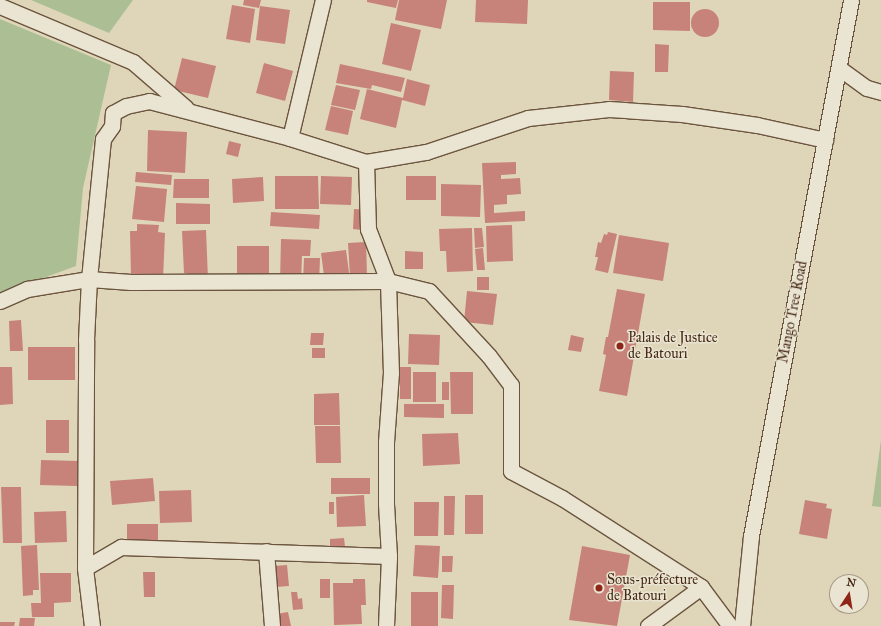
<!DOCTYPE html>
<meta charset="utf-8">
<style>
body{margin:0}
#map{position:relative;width:881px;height:626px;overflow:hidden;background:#dfd6b9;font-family:"IM FELL Great Primer",serif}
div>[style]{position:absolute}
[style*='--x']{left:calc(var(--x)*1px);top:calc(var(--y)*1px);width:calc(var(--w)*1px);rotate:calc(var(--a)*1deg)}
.green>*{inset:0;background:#acbf94}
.building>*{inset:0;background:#c78279}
.round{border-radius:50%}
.roads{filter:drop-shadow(1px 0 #6c553e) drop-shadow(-1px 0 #6c553e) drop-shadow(0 1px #6c553e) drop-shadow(0 -1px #6c553e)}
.minor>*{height:15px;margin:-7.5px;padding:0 7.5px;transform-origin:7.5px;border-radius:7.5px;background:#eae4d2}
.dots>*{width:11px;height:11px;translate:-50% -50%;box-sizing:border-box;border:2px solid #eae4d2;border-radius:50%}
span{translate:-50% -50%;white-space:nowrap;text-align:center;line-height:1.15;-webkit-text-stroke:3px #eae4d2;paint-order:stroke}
.street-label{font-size:14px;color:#462a15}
.poi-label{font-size:14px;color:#462a15}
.left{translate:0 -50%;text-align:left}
.north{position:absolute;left:829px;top:574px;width:40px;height:40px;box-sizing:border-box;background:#eae4d2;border:1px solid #a89a86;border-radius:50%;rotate:12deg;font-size:11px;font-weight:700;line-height:16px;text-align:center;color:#462a15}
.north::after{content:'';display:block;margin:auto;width:14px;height:18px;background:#8f2418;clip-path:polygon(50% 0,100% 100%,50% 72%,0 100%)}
</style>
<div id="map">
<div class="green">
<div style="clip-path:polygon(31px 0,133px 0,109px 33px)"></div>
<div style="clip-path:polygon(0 19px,111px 65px,83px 188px,76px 266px,0 294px)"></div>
<div style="clip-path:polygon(881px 440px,881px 507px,872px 506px)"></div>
</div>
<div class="building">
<div style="clip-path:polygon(244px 0,261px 0,259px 8px,243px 5px)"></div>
<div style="clip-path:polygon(367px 0,398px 0,396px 8px,367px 2px)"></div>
<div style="clip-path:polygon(399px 0,447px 0,441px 29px,395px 20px)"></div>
<div style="clip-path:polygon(476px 0,528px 0,527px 24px,475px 22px)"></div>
<div style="clip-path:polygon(653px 2px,690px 2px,690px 31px,653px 30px)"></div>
<div style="clip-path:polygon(232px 5px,255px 9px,250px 43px,226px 39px)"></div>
<div style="clip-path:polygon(260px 6px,290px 10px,285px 44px,256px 40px)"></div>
<div class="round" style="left:691px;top:9px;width:28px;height:28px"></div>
<div style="clip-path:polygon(391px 23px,421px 30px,411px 71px,382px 64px)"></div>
<div style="clip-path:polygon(655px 44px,669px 45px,668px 72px,655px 72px)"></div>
<div style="clip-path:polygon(182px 58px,216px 66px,208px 98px,174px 90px)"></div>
<div style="clip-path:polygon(264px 63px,293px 71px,285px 101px,256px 93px)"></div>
<div style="clip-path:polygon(340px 64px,405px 78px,401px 92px,372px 85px,371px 89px,336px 83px)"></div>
<div style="clip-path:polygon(610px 71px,634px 72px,633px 102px,609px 100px)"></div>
<div style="clip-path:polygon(407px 79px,430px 85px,425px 106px,402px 100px,396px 128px,360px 119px,367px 89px,403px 98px)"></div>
<div style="clip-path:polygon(336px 85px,360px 90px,355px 110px,331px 105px)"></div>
<div style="clip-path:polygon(331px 106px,353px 111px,348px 135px,325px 130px)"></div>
<div style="clip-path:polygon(148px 130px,187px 132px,185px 173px,147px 171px)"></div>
<div style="clip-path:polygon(229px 141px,241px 144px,238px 157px,226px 154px)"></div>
<div style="clip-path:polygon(516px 162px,516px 174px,501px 175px,501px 179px,520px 178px,521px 194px,507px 195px,507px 204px,494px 205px,494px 213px,525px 211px,525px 221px,485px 223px,482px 163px)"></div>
<div style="clip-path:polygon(136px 172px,172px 175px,171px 185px,135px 182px)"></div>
<div style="clip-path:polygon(275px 176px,318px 176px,319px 209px,275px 209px)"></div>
<div style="clip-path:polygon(321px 176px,352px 177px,351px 205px,320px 204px)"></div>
<div style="clip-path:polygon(406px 176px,436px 176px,436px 200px,406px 200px)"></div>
<div style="clip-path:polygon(263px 177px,264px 201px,233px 203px,232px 179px)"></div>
<div style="clip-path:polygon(174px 179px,209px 179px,209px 198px,173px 198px)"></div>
<div style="clip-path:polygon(441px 184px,481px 185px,480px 217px,441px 216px)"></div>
<div style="clip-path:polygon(136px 186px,167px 189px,164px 222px,132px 219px)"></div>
<div style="clip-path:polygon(176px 203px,210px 204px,210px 224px,176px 224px)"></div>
<div style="clip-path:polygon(354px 209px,370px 210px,369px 231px,353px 229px)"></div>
<div style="clip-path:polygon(271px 212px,320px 215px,319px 229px,270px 226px)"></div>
<div style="clip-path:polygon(137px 224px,159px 225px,158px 232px,165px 233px,163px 279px,131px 277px,130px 231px,137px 231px)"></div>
<div style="clip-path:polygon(512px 225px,513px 261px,487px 262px,486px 226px)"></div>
<div style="clip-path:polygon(472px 228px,473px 271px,447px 272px,446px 251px,440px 251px,439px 229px)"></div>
<div style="clip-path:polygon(474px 228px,482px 228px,484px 247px,475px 248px)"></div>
<div style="clip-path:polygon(206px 230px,208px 279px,184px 273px,182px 231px)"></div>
<div style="clip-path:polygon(608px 232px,617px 234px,608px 273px,595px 270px,598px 257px,595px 257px,598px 242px,601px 243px,604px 234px,607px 235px)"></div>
<div style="clip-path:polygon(619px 235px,669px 243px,663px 281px,613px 273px)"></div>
<div style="clip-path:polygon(281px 239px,311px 240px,310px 256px,302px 256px,301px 283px,280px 282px)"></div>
<div style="clip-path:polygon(366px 242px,367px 275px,350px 276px,348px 243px)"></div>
<div style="clip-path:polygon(237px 246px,269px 246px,269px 279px,237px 279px)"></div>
<div style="clip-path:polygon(483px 248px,485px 270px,477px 270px,475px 249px)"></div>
<div style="clip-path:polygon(346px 250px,350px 280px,325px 283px,321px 253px)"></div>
<div style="clip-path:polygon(405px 251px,423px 252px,423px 269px,405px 269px)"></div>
<div style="clip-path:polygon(304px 258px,320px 258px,319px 283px,303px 282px)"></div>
<div style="clip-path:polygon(477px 277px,489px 277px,489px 290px,477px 290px)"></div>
<div style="clip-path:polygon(617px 289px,645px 294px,627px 396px,599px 391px,606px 355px,603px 354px,606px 337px,608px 337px)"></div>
<div style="clip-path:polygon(467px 291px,497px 294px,493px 325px,464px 322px)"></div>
<div style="clip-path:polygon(21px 320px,23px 351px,10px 351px,9px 321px)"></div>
<div style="clip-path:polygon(311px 333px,324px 333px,323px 345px,310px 345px)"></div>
<div style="clip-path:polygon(409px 334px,440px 335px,439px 365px,408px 364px)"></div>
<div style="clip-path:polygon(571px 335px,584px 338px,581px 352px,568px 350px)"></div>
<div style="clip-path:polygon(28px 347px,75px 347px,75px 380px,28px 380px)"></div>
<div style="clip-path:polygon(312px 348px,325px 348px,325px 358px,312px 358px)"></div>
<div style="clip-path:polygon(0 367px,12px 367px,13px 404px,0 405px)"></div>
<div style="clip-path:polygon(400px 367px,411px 367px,411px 399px,400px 399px)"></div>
<div style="clip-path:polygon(413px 372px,436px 372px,436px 402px,413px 402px)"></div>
<div style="clip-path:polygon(450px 372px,473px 372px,473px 414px,451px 414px)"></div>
<div style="clip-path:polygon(442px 382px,449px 382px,449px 400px,442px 400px)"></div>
<div style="clip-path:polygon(339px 393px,340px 425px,314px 425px,314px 394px)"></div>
<div style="clip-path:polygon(404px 404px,444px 404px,444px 418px,404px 417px)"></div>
<div style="clip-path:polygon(46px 420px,69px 420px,69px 453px,46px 453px)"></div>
<div style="clip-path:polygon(315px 426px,340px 426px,341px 463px,316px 463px)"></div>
<div style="clip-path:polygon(458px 433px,460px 464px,423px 466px,422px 434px)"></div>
<div style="clip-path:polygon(41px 460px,78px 461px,77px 486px,40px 485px)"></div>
<div style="clip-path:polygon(153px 478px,155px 501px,112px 505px,110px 481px)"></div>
<div style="clip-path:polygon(331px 478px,370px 478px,370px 494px,331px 494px)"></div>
<div style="clip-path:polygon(1px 487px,21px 487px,22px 543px,3px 543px)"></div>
<div style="clip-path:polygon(191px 490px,192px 522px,160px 523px,159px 491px)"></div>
<div style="clip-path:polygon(364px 495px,366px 526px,337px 527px,336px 497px)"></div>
<div style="clip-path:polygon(465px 495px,483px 495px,483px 534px,465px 534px)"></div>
<div style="clip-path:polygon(444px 496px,455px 496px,454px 535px,444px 535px)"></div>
<div style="clip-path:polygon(805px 500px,827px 504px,826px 508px,832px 509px,827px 539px,799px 534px)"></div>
<div style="clip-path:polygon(329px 502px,334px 502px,334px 514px,329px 514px)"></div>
<div style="clip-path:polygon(414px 502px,439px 502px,438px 536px,414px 536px)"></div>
<div style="clip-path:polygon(66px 511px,67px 542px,35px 543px,34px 512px)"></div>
<div style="clip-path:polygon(127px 524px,158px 524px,158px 551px,127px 551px)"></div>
<div style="clip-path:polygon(344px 538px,345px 547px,330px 548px,330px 539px)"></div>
<div style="clip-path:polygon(37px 545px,39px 590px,33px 590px,33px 595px,23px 596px,21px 546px)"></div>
<div style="clip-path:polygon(415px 545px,440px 546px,438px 578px,413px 576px)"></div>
<div style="clip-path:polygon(582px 546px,630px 555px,617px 626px,569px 620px)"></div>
<div style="clip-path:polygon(442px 556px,453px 556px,452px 572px,442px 572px)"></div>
<div style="clip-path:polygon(287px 565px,289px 586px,276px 587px,274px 566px)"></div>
<div style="clip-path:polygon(143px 572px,155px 572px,155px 597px,144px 597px)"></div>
<div style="clip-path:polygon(40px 573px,71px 573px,71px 602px,54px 603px,54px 617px,32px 617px,31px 603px,41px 603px)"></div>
<div style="clip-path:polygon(320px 579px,330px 579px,330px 598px,320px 598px)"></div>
<div style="clip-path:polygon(353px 579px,365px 579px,366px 605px,361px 605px,362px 624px,334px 625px,333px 583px,353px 583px)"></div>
<div style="clip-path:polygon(442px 585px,454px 585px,453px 619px,441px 618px)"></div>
<div style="clip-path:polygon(291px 592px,297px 592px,298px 599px,302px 598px,303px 609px,293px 610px)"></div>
<div style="clip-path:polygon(411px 592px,438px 592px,438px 626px,411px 626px)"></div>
<div style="clip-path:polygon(288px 612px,291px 626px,278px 626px,276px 614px)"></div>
<div style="clip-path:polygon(20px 618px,35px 618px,34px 626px,19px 626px)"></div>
<div style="clip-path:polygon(0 622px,15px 622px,14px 626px,0 626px)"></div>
</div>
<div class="roads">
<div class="minor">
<div style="--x:0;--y:6;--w:144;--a:22.8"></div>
<div style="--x:133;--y:62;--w:70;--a:41"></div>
<div style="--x:839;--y:68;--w:34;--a:36"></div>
<div style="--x:867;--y:88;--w:15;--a:16"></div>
<div style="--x:290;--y:138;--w:142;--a:-76.6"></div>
<div style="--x:0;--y:301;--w:30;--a:-24"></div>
<div style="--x:27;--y:289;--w:63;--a:-9.2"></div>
<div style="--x:89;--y:279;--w:42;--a:4.1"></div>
<div style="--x:131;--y:282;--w:257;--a:-0.2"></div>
<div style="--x:388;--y:281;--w:56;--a:-111"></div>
<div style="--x:368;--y:229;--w:67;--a:-91.7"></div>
<div style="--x:266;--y:551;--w:75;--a:85.4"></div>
<div style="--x:85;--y:568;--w:42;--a:-30.3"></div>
<div style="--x:121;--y:547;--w:268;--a:1.9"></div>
<div style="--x:92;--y:626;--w:58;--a:-96.9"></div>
<div style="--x:85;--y:568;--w:228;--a:-89.7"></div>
<div style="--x:86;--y:340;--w:61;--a:-87.2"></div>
<div style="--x:89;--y:279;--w:141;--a:-84.3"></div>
<div style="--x:103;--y:139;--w:16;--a:-55"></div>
<div style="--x:112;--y:126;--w:13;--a:-86"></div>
<div style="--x:113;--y:113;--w:15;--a:-28"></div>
<div style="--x:126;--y:106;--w:24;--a:-12"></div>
<div style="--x:149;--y:101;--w:146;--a:14.7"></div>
<div style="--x:290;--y:138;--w:80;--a:17.5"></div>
<div style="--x:366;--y:162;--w:61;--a:-9.5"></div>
<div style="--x:426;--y:152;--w:108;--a:-18.4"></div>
<div style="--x:528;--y:118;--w:81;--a:-6.3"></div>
<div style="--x:609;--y:109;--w:73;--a:3.9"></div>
<div style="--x:682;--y:114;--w:76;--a:8.3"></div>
<div style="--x:757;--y:125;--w:70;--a:12.4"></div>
<div style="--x:386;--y:626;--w:70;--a:-87.5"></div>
<div style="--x:389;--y:556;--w:52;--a:-93.3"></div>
<div style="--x:386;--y:504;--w:62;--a:-90"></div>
<div style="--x:386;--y:442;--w:69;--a:-85.9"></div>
<div style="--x:391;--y:373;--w:92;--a:-91.9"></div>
<div style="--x:388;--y:281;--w:42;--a:13.7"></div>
<div style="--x:429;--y:291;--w:88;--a:47.3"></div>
<div style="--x:489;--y:356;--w:36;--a:53"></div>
<div style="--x:511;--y:385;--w:86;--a:90"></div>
<div style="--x:511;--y:471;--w:58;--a:27.9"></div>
<div style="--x:562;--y:498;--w:165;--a:32.6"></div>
<div style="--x:701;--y:587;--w:49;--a:53.4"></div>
<div style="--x:648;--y:626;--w:66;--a:-36.3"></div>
<div style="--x:742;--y:626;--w:90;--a:-84.3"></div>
<div style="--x:751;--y:536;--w:545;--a:-79.43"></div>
</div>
</div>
<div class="dots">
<div style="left:620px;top:346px;background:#8f2418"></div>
<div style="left:599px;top:588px;background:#8f2418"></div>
</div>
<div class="street-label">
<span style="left:793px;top:312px;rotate:-79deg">Mango Tree Road</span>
</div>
<div class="poi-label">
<span class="left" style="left:628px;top:346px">Palais de Justice<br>de Batouri</span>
<span class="left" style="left:607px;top:588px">Sous-préfecture<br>de Batouri</span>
</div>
<div class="north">N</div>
</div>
